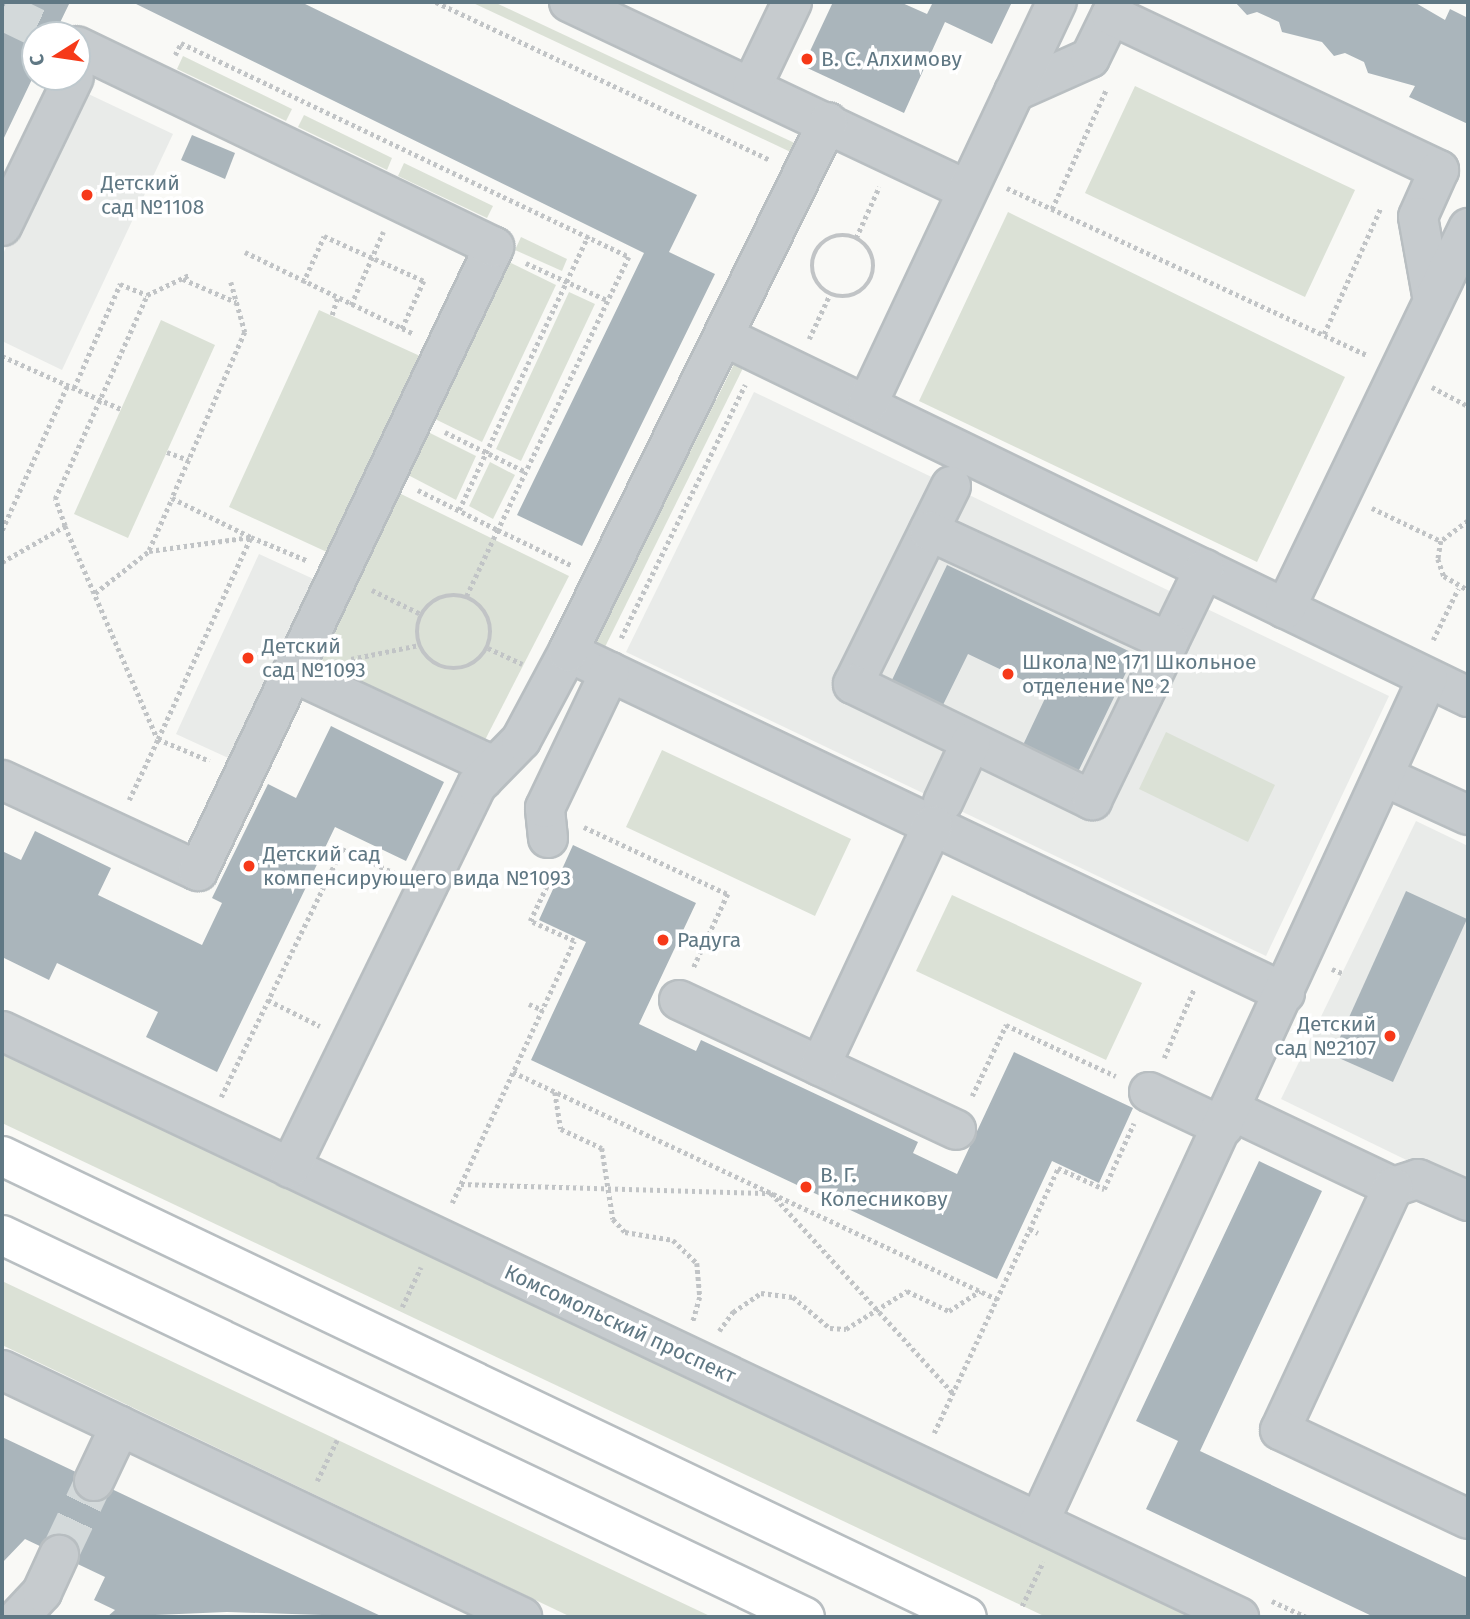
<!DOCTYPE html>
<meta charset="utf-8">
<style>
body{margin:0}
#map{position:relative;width:1470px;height:1619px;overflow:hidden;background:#f9f9f6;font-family:"Fira Sans",sans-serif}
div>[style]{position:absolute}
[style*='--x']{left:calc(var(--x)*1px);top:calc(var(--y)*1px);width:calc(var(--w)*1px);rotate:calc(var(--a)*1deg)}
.built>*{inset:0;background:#e9ebe9}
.green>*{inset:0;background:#dbe1d6}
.building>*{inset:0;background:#aab5bb}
.minor-tunnel>*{height:38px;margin-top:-19px;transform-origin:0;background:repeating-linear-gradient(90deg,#d3d9da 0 38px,transparent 0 57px)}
.path>*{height:4.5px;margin-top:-2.25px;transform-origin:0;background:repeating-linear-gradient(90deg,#c1c4c6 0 3.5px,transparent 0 7px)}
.path>.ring{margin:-2.25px;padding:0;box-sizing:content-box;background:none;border:4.5px solid #c1c4c6;border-radius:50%}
.roads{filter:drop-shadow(2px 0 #b8bec1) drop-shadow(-2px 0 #b8bec1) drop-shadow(0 2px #b8bec1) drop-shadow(0 -2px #b8bec1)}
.minor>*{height:38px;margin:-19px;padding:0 19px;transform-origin:19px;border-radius:19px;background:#c6cbce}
.major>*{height:38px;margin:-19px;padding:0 19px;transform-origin:19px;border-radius:19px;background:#fff}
.dots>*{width:19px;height:19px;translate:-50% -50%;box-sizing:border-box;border:4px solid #fff;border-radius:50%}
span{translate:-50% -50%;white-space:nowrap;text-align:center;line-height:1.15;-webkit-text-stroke:7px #fff;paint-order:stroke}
.poi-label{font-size:21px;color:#607884}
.left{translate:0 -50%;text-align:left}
.right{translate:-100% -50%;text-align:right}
.street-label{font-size:21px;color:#607884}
.frame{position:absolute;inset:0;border:4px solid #607884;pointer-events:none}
.north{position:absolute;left:21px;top:21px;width:70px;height:70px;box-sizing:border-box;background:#fff;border:2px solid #bfc9ce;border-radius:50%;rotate:258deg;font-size:19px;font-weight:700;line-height:28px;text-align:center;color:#607884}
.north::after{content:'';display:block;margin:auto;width:24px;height:32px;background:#f63919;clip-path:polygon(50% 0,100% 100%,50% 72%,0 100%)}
</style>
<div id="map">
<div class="built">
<div style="clip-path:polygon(80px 90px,173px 134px,62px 370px,2px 341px,2px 256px)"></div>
<div style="clip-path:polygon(754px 392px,1389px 696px,1266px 956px,626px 652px)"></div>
<div style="clip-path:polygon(259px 554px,320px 582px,237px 762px,176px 734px)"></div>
<div style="clip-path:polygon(1416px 821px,1468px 846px,1468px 1190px,1281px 1099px)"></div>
</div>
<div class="green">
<div style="clip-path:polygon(471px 2px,494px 2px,801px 146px,797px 155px)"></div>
<div style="clip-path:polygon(183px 56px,292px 109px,286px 121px,177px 69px)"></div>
<div style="clip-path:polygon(1135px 86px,1355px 190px,1305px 297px,1085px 193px)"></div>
<div style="clip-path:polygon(304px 115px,392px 158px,387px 170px,298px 127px)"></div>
<div style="clip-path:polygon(404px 163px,493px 206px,487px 218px,398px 176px)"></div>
<div style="clip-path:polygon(1008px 212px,1345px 377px,1257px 562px,919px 401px)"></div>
<div style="clip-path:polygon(521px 237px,567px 259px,562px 271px,515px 250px)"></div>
<div style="clip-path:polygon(509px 262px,556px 285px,482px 442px,435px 419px)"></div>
<div style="clip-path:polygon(569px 292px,595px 304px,521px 461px,496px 449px)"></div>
<div style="clip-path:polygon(319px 310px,420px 356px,329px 553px,229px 507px)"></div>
<div style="clip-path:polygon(161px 320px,215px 345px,128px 538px,74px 514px)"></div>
<div style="clip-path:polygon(740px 352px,749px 356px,598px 661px,588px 656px)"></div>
<div style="clip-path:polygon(428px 432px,476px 456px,456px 500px,408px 475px)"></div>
<div style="clip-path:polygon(490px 462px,515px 475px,493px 519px,469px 506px)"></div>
<div style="clip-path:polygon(399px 493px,569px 576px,485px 740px,318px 665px)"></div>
<div style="clip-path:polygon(1166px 732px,1275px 785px,1248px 842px,1139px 789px)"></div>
<div style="clip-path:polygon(662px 750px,851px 839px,815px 916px,626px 827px)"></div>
<div style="clip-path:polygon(952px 895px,1142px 983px,1106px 1060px,916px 971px)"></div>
<div style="clip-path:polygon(2px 1048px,1203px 1617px,1046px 1617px,2px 1123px)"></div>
<div style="clip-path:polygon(2px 1281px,475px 1505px,712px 1617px,571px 1617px,2px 1345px)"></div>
</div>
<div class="building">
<div style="clip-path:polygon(2px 2px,70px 2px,54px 35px,35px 35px,35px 73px,2px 142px)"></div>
<div style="clip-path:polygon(132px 2px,301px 2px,697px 195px,669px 252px,715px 274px,582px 546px,517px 515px,644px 253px)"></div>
<div style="clip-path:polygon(833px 2px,900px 2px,927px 14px,933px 2px,1012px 2px,992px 44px,945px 22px,904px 113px,803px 66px)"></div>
<div style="clip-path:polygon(1235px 2px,1414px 2px,1445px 20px,1450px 9px,1468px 18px,1468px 124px,1409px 97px,1415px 86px,1368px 73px,1364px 62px,1345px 53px,1334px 56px,1322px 42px,1282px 32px,1279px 22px,1257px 12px,1247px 15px)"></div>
<div style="clip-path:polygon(192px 135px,235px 153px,225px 179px,181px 160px)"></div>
<div style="clip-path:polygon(947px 565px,1135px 654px,1078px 772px,1023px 745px,1048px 692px,968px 654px,942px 707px,891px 682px)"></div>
<div style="clip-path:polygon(331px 726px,444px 782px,406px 861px,335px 827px,217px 1072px,146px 1037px,158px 1012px,57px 963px,49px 980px,2px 957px,2px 851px,21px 860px,35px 831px,111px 868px,98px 895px,202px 945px,222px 903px,212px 898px,268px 784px,296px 798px)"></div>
<div style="clip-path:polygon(573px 845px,696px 903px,639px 1024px,696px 1051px,701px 1040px,918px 1142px,913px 1153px,957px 1174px,1014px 1052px,1133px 1108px,1099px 1183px,1052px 1161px,997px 1279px,531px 1060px,586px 942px,539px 920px)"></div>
<div style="clip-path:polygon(1406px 891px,1467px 919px,1393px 1082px,1332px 1055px)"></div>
<div style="clip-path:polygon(1259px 1161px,1322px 1191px,1200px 1451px,1468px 1578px,1468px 1617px,1374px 1617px,1146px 1509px,1178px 1441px,1136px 1421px)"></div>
<div style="clip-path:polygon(2px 1437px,253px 1556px,383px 1617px,227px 1612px,107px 1617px,115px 1610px,94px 1600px,105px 1577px,25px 1539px,2px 1563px)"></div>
</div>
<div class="minor-tunnel">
<div style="--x:2;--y:11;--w:55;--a:25.6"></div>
<div style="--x:59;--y:1555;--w:82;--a:-64.7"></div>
</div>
<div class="path">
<div style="--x:436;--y:2;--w:369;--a:25.3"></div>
<div style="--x:175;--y:55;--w:13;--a:-63"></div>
<div style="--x:181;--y:43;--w:496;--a:25.5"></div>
<div style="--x:629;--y:257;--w:303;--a:115.6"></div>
<div style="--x:498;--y:530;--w:81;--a:25.6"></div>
<div style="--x:1007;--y:188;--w:397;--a:24.9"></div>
<div style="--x:1052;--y:209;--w:131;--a:-65.6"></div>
<div class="ring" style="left:812px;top:235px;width:57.5px;height:57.5px"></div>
<div style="--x:856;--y:238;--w:56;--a:-65.7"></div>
<div style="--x:245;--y:252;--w:188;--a:25.9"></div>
<div style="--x:526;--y:263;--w:89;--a:24.6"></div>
<div style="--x:183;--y:279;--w:58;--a:23.5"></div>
<div style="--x:231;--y:282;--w:52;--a:74.4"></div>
<div style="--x:245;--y:332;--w:181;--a:113.7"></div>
<div style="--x:172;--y:498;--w:88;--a:26.3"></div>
<div style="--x:303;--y:283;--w:51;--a:-65.9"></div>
<div style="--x:324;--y:236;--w:110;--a:24.2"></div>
<div style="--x:424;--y:281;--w:53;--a:114.6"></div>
<div style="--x:351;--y:305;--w:80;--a:-66.3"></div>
<div style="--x:332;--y:315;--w:17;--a:-73"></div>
<div style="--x:1324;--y:334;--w:139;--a:-65.8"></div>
<div style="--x:809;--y:339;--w:50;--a:-65"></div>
<div style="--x:2;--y:356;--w:130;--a:24"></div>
<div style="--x:1432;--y:387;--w:41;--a:27.8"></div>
<div style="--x:74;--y:388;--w:114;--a:-66.1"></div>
<div style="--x:120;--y:284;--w:29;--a:22"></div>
<div style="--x:445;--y:432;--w:90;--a:26.3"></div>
<div style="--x:167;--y:452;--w:23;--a:20"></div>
<div style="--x:418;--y:490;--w:89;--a:26.6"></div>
<div style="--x:498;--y:530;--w:73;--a:115.2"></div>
<div style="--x:1372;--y:508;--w:76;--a:25.6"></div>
<div style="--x:459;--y:510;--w:303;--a:-64.8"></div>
<div style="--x:1468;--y:521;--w:34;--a:143"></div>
<div style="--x:1441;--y:541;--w:18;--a:99"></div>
<div style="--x:1438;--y:559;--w:18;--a:71"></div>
<div style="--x:1444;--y:576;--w:28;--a:30"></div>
<div style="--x:65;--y:526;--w:29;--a:-110"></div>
<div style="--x:55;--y:499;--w:224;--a:-65.7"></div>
<div style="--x:147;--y:295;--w:47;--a:-25.5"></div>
<div style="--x:2;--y:530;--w:158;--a:-65.7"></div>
<div style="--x:149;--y:550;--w:57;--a:-66.1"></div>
<div style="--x:2;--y:562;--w:73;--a:-29.7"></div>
<div style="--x:65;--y:526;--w:231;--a:66.5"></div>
<div style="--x:372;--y:590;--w:55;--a:26.1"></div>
<div style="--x:95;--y:593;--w:68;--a:-37.9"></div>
<div style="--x:149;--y:551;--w:103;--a:-7.8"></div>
<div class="ring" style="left:417px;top:595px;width:69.5px;height:69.5px"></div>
<div style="--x:621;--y:638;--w:282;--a:-63.9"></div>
<div style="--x:1433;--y:640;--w:57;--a:-63.9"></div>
<div style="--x:488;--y:648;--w:38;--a:25"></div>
<div style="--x:351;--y:659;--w:69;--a:-11.6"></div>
<div style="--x:158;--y:739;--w:222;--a:-65.3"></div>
<div style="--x:251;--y:537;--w:60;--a:22.7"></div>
<div style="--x:129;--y:800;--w:68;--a:-64.6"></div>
<div style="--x:158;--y:739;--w:56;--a:22.9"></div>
<div style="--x:584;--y:827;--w:159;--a:25"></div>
<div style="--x:728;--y:894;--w:81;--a:115"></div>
<div style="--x:1332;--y:969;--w:11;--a:22"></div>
<div style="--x:268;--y:1000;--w:58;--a:26.6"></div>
<div style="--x:529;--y:1004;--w:15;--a:23"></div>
<div style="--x:1164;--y:1058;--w:75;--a:-66.5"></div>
<div style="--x:513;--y:1072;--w:535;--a:25.13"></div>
<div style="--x:555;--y:1092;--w:37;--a:81"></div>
<div style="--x:561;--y:1129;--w:45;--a:24.9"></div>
<div style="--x:602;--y:1148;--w:72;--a:81.2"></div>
<div style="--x:613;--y:1219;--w:18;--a:47"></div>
<div style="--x:625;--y:1232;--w:49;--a:9.5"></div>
<div style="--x:673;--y:1240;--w:33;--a:44"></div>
<div style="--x:697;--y:1263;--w:34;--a:85"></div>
<div style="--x:700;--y:1297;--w:25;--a:106"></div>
<div style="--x:972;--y:1096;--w:79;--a:-64.4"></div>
<div style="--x:1006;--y:1025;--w:121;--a:24.9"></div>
<div style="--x:221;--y:1097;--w:276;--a:-64"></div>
<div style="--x:342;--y:849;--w:58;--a:24.4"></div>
<div style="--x:461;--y:1184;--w:310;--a:1.7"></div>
<div style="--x:771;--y:1193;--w:270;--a:47.7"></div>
<div style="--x:452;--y:1203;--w:289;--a:-65"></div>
<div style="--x:574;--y:941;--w:48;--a:-155.6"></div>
<div style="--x:530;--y:921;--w:53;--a:-64.4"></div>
<div style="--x:1030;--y:1229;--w:9;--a:27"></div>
<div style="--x:402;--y:1307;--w:44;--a:-64.6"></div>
<div style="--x:719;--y:1331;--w:24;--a:-54"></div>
<div style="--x:733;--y:1312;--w:34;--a:-34"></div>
<div style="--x:761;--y:1293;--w:32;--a:7"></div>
<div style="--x:793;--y:1297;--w:48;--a:40"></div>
<div style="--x:830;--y:1328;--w:16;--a:4"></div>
<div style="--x:846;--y:1329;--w:72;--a:-31.9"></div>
<div style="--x:907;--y:1291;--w:47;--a:25.5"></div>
<div style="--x:949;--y:1311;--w:37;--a:-33"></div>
<div style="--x:934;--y:1433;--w:293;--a:-64.9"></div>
<div style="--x:1058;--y:1168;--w:51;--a:24.5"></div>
<div style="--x:1104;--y:1189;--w:72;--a:-65.6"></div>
<div style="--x:317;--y:1481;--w:46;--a:-64"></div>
<div style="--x:1272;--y:1601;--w:38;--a:25"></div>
<div style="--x:1022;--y:1606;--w:49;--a:-64.5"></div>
</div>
<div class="roads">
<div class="minor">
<div style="--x:569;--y:2;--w:440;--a:25.3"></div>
<div style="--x:752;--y:86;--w:93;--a:-64.5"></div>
<div style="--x:1014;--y:92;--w:83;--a:-24.1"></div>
<div style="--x:1090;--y:58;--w:48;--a:-64"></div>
<div style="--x:1111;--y:15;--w:363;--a:25.3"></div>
<div style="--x:1439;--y:170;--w:51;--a:114.1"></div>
<div style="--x:1418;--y:217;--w:85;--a:79.9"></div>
<div style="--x:2;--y:226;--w:165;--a:-64.2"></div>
<div style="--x:725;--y:337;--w:826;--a:25.85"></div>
<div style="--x:867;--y:405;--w:446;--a:-64.8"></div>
<div style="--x:951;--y:486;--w:221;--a:116.3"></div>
<div style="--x:853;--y:684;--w:266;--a:25.9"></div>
<div style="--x:1092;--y:800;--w:257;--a:-64.1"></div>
<div style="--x:929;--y:531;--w:264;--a:24.8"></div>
<div style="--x:1285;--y:609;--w:423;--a:-64.3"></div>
<div style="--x:568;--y:652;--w:794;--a:25.44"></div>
<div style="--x:292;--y:672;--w:211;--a:25"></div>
<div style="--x:483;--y:761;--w:18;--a:90"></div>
<div style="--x:1385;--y:777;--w:91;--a:24.6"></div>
<div style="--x:2;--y:780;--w:216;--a:24.9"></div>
<div style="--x:198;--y:871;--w:691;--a:-64.62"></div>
<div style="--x:494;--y:247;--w:463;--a:-154.3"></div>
<div style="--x:943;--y:802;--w:66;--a:-65"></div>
<div style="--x:548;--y:838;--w:30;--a:-96"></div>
<div style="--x:545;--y:808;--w:151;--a:-64.5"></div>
<div style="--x:679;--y:1000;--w:306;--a:25.1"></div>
<div style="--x:2;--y:1031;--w:1369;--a:25.35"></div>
<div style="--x:820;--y:1066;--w:266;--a:-64.9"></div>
<div style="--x:1149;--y:1092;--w:82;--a:25.3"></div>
<div style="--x:1231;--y:1110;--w:179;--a:25.4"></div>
<div style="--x:1393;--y:1187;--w:26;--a:-18"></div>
<div style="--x:1418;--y:1179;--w:55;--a:23.7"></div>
<div style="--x:290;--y:1168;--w:426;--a:-64"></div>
<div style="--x:477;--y:785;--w:63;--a:-45.6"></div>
<div style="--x:521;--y:740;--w:100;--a:-61.9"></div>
<div style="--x:568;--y:652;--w:590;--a:-63.87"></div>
<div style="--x:1393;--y:1187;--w:268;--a:114.9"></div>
<div style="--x:1280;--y:1430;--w:208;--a:25.3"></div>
<div style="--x:2;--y:1370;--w:576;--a:25.41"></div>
<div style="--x:94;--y:1481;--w:61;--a:-64.7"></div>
<div style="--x:1039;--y:1522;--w:929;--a:-65.26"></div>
<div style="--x:19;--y:1617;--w:34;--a:-47"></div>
<div style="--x:42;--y:1592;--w:41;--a:-65.3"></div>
</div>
<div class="major">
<div style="--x:2;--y:1156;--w:1069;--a:25.53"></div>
<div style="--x:2;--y:1235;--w:889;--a:25.44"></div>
</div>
</div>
<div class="dots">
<div style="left:807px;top:59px;background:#f63919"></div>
<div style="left:87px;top:195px;background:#f63919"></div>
<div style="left:248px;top:658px;background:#f63919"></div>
<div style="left:1008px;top:674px;background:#f63919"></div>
<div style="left:249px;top:866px;background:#f63919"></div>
<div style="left:663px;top:940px;background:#f63919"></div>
<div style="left:1390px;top:1036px;background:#f63919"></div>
<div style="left:806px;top:1187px;background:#f63919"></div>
</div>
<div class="poi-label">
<span class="left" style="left:821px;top:59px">В. С. Алхимову</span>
<span class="left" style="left:101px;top:195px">Детский<br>сад №1108</span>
<span class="left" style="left:262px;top:658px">Детский<br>сад №1093</span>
<span class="left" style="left:1022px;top:674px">Школа № 171 Школьное<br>отделение № 2</span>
<span class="left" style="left:263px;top:866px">Детский сад<br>компенсирующего вида №1093</span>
<span class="left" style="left:677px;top:940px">Радуга</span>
<span class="right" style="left:1376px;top:1036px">Детский<br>сад №2107</span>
<span class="left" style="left:820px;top:1187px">В. Г.<br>Колесникову</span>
</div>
<div class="street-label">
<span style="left:620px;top:1324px;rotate:25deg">Комсомольский проспект</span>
</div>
<div class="frame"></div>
<div class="north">С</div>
</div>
